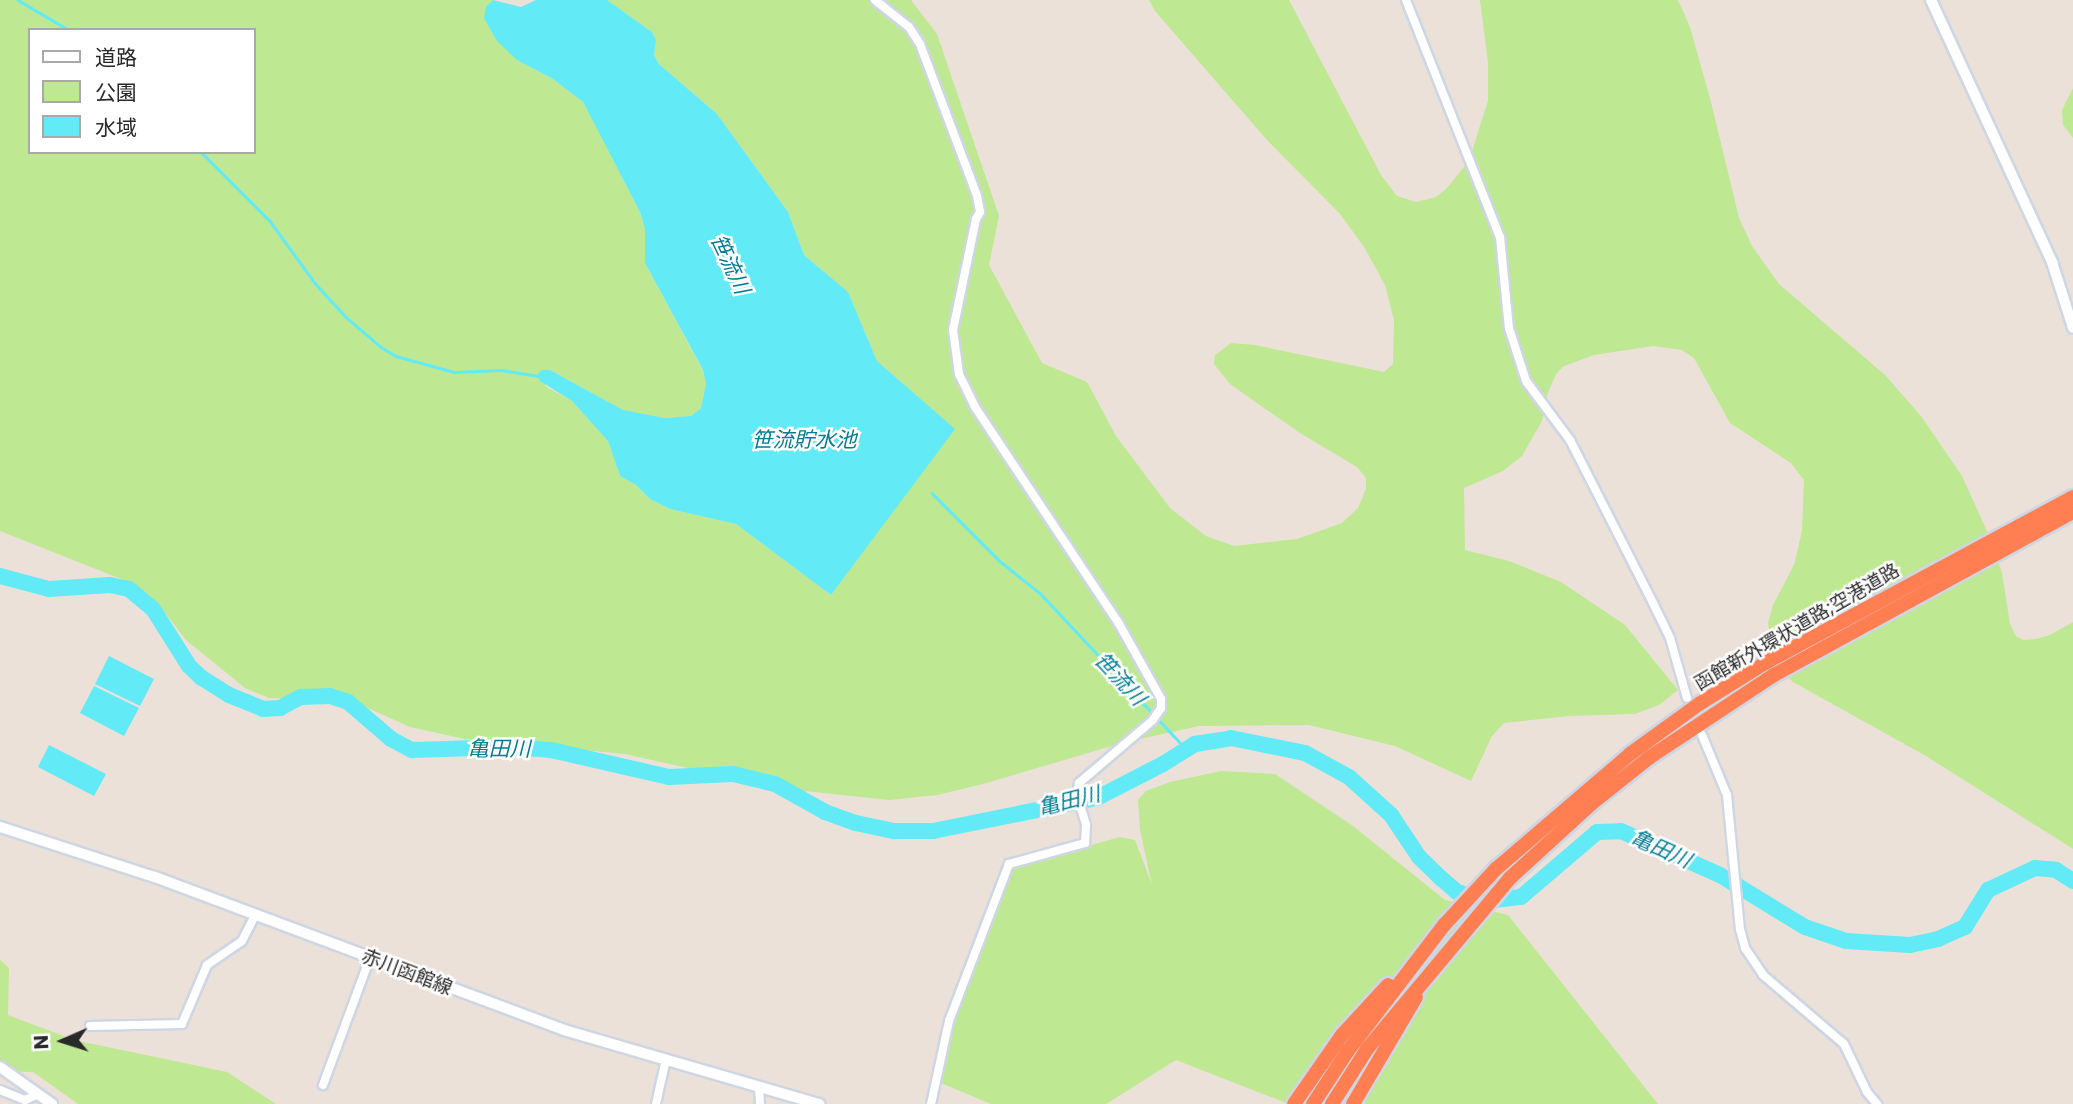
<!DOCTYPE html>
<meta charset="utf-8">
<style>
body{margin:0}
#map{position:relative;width:2073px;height:1104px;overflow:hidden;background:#ece1d9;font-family:Poppins,"Noto Sans JP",sans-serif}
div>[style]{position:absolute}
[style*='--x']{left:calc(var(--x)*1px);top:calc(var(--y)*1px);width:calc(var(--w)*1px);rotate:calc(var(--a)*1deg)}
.green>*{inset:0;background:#bee891}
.water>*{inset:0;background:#63eaf7}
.stream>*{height:2.5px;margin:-1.25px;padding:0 1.25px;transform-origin:1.25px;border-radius:1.25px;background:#63eaf7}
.river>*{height:16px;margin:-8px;padding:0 8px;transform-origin:8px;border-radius:8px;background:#63eaf7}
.roads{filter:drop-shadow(2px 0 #ced6e3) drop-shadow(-2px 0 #ced6e3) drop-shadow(0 2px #ced6e3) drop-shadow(0 -2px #ced6e3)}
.minor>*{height:8px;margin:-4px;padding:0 4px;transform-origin:4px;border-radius:4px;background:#fff}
.tertiary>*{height:10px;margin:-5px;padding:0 5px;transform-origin:5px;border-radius:5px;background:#fff}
.secondary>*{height:10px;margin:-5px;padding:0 5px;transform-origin:5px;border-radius:5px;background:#fff}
.motorway>*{height:14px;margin:-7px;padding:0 7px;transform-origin:7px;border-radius:7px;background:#ff7e52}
span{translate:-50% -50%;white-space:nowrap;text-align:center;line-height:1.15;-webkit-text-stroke:5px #fff;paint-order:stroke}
.street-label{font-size:19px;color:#292929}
.water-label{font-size:21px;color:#047c94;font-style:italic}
.legend{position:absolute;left:28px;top:28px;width:228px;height:126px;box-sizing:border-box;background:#fff;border:2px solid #a9a9a9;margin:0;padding:9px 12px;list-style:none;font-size:21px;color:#292929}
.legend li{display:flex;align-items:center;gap:14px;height:35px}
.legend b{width:35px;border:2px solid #a9a9a9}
.north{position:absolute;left:28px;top:1006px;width:70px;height:70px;-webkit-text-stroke:5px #fff;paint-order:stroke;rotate:267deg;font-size:19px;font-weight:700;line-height:28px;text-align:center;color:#292929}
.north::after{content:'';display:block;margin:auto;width:24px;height:32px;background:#292929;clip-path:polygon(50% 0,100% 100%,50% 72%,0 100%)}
</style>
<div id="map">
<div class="green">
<div style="clip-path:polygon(evenodd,0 0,493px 0,517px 60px,553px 79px,583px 102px,640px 212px,645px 229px,645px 263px,703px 371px,706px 384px,701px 408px,691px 416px,665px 418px,623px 410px,550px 370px,545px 386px,572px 401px,608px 441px,620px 476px,636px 485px,650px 499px,670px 509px,736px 524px,831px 595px,954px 429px,877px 361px,848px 292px,804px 255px,788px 212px,717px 114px,659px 64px,654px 55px,656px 40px,652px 32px,607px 0,911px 0,937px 34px,999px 216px,989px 265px,1042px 363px,1087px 382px,1116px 436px,1170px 508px,1206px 536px,1234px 546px,1297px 539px,1342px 523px,1358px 508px,1366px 489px,1366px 478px,1357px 467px,1300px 433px,1230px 384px,1214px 364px,1215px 355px,1231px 343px,1255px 345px,1384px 372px,1393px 364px,1394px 320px,1385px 285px,1364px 247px,1341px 215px,1267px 140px,1155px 11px,1149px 0,1289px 0,1381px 175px,1397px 196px,1416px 202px,1436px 197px,1446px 189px,1469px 161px,1478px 132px,1488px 101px,1488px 62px,1480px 0,1678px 0,1690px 27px,1711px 102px,1739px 218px,1752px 246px,1779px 284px,1885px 375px,1921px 416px,1962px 476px,1991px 540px,2002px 573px,2010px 624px,2016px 636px,2023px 640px,2036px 639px,2050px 635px,2073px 622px,2073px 849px,1926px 756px,1793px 682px,1779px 668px,1772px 654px,1768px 623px,1773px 605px,1794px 565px,1802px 531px,1804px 480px,1791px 463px,1730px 423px,1694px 358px,1682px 350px,1653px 346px,1594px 355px,1564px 366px,1556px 374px,1547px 395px,1542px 421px,1522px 456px,1503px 471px,1464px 488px,1465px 550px,1509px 561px,1561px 582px,1625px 625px,1678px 690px,1659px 705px,1635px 714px,1569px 716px,1504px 723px,1492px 736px,1471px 781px,1395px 746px,1309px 725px,1199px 726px,1122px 743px,983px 784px,937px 795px,889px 800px,777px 788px,625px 754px,465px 739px,410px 727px,359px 704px,335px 700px,269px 698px,245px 688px,186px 640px,159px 605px,126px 581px,0 531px,0 0,30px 30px,254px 30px,254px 152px,30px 152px,30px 30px)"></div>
<div style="clip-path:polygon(2073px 88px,2073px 138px,2063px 125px,2062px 110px)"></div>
<div style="clip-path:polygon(1221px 771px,1275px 774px,1353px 826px,1445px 900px,1508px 915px,1658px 1104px,1289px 1104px,1176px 1060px,1106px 1104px,991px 1104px,941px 1083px,953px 1024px,1012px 867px,1120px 837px,1135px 840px,1152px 885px,1140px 830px,1138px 800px,1146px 791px,1170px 782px)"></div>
<div style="clip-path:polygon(0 960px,9px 968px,8px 1015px,74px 1040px,227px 1072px,276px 1104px,78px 1104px,33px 1072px,0 1071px)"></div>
</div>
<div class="water">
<div style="clip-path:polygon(493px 0,521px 7px,536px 0,607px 0,652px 32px,656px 40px,654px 55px,659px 64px,717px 114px,788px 212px,804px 255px,848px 292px,877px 361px,955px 429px,831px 595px,736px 524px,670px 509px,650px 499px,636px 485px,620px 476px,608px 441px,572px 401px,540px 381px,538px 374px,542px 370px,550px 370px,623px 410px,665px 418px,691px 416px,701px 408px,706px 384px,703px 370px,645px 263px,645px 229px,640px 212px,583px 102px,553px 79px,517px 60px,497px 41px,484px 18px,486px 7px)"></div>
<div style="clip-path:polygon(109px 656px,154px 679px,140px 706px,95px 684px)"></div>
<div style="clip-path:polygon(94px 686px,139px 708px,124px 736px,80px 713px)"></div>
<div style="clip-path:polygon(49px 745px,106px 774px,94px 796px,38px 767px)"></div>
</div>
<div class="stream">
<div style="--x:18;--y:0;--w:59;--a:30.5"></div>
<div style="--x:201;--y:152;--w:98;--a:45"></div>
<div style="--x:270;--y:221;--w:77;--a:54"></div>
<div style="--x:315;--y:283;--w:46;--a:47.6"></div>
<div style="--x:346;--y:317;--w:46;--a:40.6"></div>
<div style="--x:381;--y:347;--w:17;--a:31"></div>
<div style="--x:396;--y:356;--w:60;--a:15.4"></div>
<div style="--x:454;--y:372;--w:47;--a:-2.4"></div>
<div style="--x:501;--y:370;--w:39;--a:9"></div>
<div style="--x:932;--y:493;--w:98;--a:45"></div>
<div style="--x:1001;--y:562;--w:51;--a:38.7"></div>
<div style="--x:1041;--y:594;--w:212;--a:46.9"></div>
</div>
<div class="river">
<div style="--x:0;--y:576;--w:51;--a:14.9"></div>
<div style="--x:49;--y:589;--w:61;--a:-3.8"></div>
<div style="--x:110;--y:585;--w:19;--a:12"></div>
<div style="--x:129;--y:589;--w:31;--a:40"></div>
<div style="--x:153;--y:609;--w:67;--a:57.7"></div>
<div style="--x:189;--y:666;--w:18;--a:43"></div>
<div style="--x:202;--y:678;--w:32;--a:32"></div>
<div style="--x:229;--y:695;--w:37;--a:22"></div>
<div style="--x:263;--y:709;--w:17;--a:-3"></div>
<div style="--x:280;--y:708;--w:24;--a:-28"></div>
<div style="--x:301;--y:697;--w:29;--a:-2"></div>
<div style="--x:330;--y:696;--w:19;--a:18"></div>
<div style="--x:348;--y:702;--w:57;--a:40.7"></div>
<div style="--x:391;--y:739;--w:24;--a:28"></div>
<div style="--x:412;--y:750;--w:103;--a:-1.7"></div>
<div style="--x:515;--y:747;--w:36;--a:5"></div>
<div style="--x:551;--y:750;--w:121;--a:12.9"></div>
<div style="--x:669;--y:777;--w:64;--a:-2.7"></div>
<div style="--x:733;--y:774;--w:43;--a:13.4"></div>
<div style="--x:775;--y:784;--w:57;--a:29.2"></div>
<div style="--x:825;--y:812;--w:33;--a:20"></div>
<div style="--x:856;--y:823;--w:40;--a:12"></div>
<div style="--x:895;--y:831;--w:38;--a:0"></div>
<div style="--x:933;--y:831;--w:167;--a:-11.4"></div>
<div style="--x:1097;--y:798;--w:74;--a:-27.3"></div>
<div style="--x:1163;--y:764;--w:38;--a:-32"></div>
<div style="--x:1195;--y:744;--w:36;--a:-9"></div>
<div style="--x:1231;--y:738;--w:76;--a:11.5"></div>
<div style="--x:1305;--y:753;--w:50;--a:28.6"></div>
<div style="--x:1349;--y:777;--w:57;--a:42.1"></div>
<div style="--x:1391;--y:815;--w:50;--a:56.3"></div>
<div style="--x:1419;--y:857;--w:32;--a:44"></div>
<div style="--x:1442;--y:879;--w:20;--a:41"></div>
<div style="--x:1457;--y:892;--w:31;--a:17"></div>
<div style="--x:1487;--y:901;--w:34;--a:-7"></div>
<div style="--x:1521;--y:897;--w:100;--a:-40.5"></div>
<div style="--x:1597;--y:832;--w:24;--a:-2"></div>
<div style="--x:1621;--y:831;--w:108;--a:24"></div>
<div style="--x:1720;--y:875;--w:100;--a:31.5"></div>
<div style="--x:1805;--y:927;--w:43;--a:18.9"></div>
<div style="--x:1846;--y:941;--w:64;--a:3.6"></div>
<div style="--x:1910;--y:945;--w:29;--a:-12"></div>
<div style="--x:1938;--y:939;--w:30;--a:-24"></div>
<div style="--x:1965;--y:927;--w:44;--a:-58.1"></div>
<div style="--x:1988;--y:890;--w:52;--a:-25.1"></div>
<div style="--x:2035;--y:868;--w:21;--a:5"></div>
<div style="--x:2056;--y:870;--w:20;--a:33"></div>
</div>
<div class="roads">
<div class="minor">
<div style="--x:875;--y:0;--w:43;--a:38.5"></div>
<div style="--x:909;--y:27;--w:20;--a:57"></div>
<div style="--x:920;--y:44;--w:162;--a:69.4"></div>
<div style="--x:977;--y:196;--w:16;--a:79"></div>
<div style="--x:980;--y:212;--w:8;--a:120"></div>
<div style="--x:976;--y:219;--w:113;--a:101.7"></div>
<div style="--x:953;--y:330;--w:44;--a:82.2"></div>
<div style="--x:959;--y:374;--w:37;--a:64"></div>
<div style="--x:975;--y:407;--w:258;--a:56.4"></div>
<div style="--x:1118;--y:622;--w:88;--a:60.8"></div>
<div style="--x:1161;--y:699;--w:9;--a:90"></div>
<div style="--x:1161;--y:708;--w:14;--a:124"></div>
<div style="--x:1153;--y:720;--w:97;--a:139.6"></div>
<div style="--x:1079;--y:783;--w:12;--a:99"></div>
<div style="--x:1077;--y:795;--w:31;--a:73"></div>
<div style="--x:1086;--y:825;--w:18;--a:93"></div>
<div style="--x:1085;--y:843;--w:79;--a:164.6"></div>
<div style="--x:1009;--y:864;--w:168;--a:110.9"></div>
<div style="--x:949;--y:1021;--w:85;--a:102.2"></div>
<div style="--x:1406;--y:0;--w:255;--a:68.4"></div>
<div style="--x:1500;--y:237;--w:91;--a:84.4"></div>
<div style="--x:1509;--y:328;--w:56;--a:72.2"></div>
<div style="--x:1526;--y:381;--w:74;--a:53.3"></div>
<div style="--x:1570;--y:440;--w:183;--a:63"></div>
<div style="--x:1653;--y:603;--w:39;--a:64"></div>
<div style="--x:1670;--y:638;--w:62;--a:74.2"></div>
<div style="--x:1702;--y:735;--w:65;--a:67.4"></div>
<div style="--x:1727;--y:795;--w:135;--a:84.5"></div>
<div style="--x:1740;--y:929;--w:20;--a:75"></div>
<div style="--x:1745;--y:948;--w:32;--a:56"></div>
<div style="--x:1763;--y:975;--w:106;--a:40.4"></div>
<div style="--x:1844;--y:1044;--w:53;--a:64.4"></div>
<div style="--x:1867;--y:1092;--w:16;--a:50"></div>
<div style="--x:90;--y:1026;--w:92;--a:-1.2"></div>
<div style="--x:182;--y:1024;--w:64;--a:-67"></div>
<div style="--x:207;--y:965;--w:42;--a:-34.4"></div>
<div style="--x:242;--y:941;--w:30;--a:-63"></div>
<div style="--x:323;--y:1085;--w:135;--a:-69.7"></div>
<div style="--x:759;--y:1086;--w:18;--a:87"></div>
<div style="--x:0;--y:1090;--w:27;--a:22"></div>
<div style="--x:25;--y:1100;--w:12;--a:-24"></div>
<div style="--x:656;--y:1104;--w:46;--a:-77.5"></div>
</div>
<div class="tertiary">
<div style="--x:1931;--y:0;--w:289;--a:65.2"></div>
<div style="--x:2052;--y:262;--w:69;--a:72.3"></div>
<div style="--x:0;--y:1067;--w:64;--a:35.4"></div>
</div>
<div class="secondary">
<div style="--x:0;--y:827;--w:163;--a:17.9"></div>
<div style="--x:155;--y:877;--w:437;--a:20.5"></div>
<div style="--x:564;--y:1030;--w:266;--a:16.2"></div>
</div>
<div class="motorway">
<div style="--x:1294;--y:1104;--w:84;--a:-55.2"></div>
<div style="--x:1342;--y:1035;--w:68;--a:-47.4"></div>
<div style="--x:1313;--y:1104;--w:62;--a:-56.8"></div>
<div style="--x:1347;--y:1052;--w:161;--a:-52.6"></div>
<div style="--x:1445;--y:924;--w:75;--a:-47.2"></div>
<div style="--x:1496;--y:869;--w:177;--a:-40.6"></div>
<div style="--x:1630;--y:754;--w:85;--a:-35.9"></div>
<div style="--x:1699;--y:704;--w:78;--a:-31.8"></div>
<div style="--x:1765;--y:663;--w:350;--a:-28.3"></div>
<div style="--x:1332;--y:1104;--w:65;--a:-57.5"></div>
<div style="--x:1367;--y:1049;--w:223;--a:-50.1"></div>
<div style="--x:1510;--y:878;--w:110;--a:-42.4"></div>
<div style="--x:1591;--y:804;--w:75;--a:-38.5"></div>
<div style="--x:1650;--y:757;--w:149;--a:-33.5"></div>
<div style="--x:1774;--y:675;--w:341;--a:-28.6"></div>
<div style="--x:1353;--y:1104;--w:124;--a:-59.5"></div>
</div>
</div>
<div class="street-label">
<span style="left:1797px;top:627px;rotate:-30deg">函館新外環状道路;空港道路</span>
<span style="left:407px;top:972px;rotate:21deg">赤川函館線</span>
</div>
<div class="water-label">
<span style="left:730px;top:264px;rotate:65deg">笹流川</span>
<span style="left:804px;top:440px">笹流貯水池</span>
<span style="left:1120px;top:679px;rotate:47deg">笹流川</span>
<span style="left:499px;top:749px">亀田川</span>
<span style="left:1069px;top:801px;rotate:-14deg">亀田川</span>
<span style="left:1661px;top:849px;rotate:24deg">亀田川</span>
</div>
<ul class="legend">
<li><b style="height:9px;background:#fff"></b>道路</li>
<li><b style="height:19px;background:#bee891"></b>公園</li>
<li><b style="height:19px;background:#63eaf7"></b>水域</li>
</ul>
<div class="north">N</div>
</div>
